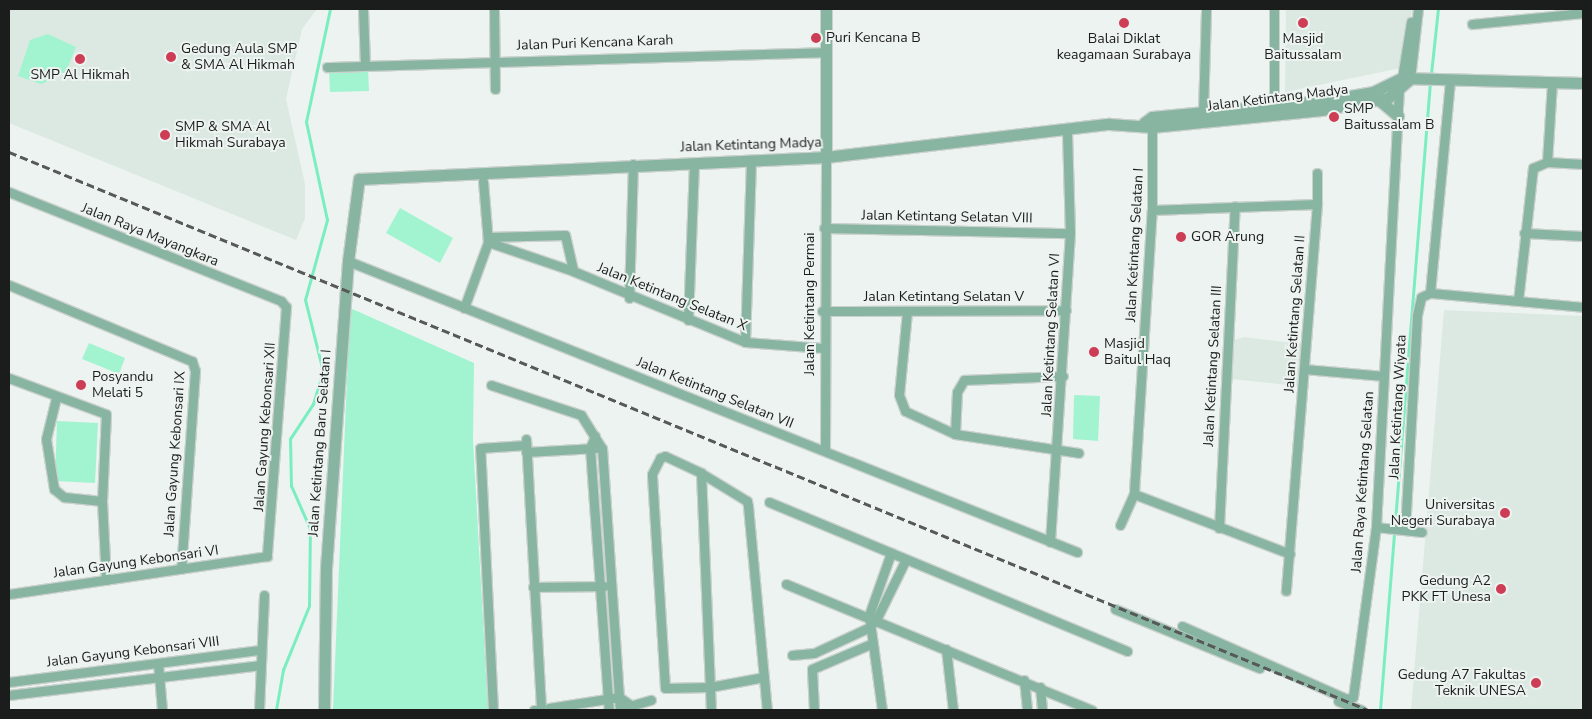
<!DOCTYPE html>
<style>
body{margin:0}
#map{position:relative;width:1592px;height:719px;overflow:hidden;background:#edf3f0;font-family:"Nunito Sans",sans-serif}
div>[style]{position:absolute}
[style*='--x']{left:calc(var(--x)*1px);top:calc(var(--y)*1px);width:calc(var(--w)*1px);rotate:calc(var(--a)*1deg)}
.built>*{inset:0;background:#dbe9e2}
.green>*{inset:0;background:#a2f4d1}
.stream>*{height:2.5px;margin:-1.25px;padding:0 1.25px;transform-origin:1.25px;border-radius:1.25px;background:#7aeec0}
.roads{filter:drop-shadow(1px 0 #cbd1ce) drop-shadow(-1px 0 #cbd1ce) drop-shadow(0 1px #cbd1ce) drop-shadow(0 -1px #cbd1ce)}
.minor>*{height:9px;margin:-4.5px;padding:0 4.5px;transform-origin:4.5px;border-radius:4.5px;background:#88b5a1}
.tertiary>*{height:11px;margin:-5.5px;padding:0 5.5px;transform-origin:5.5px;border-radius:5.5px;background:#88b5a1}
.rail>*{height:2.5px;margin-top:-1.25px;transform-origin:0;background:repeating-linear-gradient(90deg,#565957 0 8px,transparent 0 12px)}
.dots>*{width:14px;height:14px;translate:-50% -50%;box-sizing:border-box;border:2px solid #edf3f0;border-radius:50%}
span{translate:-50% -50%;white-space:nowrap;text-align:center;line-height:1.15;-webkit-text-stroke:4px #edf3f0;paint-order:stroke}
.poi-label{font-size:14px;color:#1b1d1c}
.left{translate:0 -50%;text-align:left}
.right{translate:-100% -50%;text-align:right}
.street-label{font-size:14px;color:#1b1d1c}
.frame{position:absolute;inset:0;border:10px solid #1b1d1c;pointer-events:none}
</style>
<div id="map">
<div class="built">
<div style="clip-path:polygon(9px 9px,317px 9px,302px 29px,286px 99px,305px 184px,305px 218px,296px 240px,9px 123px)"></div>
<div style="clip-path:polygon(1286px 9px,1412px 9px,1401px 68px,1285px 92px)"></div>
<div style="clip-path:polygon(1444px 310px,1583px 316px,1583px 710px,1411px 710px)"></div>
<div style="clip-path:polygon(1244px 337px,1301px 344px,1297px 386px,1232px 379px,1234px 340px)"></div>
</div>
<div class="green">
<div style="clip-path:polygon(48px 34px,76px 47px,65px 74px,46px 76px,47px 82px,41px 84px,18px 76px,30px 40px)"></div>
<div style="clip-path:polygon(368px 69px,369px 91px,330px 92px,329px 71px)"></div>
<div style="clip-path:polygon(400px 208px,453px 238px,440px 263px,386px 233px)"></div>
<div style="clip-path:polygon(350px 308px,474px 363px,473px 440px,488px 710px,333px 710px)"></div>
<div style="clip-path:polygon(89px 343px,125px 358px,119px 374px,82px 359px)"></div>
<div style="clip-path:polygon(1074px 395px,1100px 396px,1098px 441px,1073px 439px)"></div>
<div style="clip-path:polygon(57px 421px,98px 423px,95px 483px,55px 481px)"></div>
</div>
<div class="stream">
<div style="--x:1431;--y:74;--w:65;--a:-83.9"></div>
<div style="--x:276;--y:710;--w:41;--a:-80.1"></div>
<div style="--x:283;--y:670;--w:69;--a:-67.9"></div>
<div style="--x:309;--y:606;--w:77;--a:-89.3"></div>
<div style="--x:310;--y:529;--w:47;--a:-113.8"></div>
<div style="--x:291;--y:486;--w:47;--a:-91.2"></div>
<div style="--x:290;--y:439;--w:42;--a:-56.7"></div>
<div style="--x:313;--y:404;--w:34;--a:-73"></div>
<div style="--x:323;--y:372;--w:74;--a:-104"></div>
<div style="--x:305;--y:300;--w:83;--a:-74.6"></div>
<div style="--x:327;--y:220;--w:100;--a:-102.1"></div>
<div style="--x:306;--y:122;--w:116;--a:-78"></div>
<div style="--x:1380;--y:710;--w:630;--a:-85.45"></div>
</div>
<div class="roads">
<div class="minor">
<div style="--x:363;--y:9;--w:56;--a:88"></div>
<div style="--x:494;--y:9;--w:80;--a:89.3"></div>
<div style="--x:1274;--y:9;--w:102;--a:90"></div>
<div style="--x:1472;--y:24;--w:112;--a:-5.7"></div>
<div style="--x:327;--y:67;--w:499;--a:-1.7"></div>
<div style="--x:1402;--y:78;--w:57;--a:-80.9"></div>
<div style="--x:1410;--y:79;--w:70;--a:-83.5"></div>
<div style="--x:1450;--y:81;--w:213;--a:95.4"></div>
<div style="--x:1430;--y:293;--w:154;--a:5.2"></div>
<div style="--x:1203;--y:112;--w:103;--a:-88.3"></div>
<div style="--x:1547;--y:162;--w:80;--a:-86.4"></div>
<div style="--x:1317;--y:173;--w:31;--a:90"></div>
<div style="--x:9;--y:192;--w:293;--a:21.8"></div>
<div style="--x:281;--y:301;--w:8;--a:50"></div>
<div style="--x:286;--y:307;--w:250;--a:94.4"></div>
<div style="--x:267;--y:556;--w:261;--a:171.6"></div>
<div style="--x:1152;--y:210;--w:165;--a:-2.1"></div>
<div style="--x:1317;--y:204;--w:388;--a:94.6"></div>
<div style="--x:824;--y:228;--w:246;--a:1.2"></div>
<div style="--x:1524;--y:233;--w:59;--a:2.9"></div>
<div style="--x:488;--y:237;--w:77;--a:-1.5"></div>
<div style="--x:565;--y:235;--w:37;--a:77"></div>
<div style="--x:488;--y:242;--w:90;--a:18.8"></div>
<div style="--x:573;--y:271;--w:186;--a:22.4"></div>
<div style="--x:745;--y:342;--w:78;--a:4.4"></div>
<div style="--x:348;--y:261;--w:785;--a:21.76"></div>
<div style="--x:9;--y:285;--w:198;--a:22.6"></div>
<div style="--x:192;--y:361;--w:10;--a:73"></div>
<div style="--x:195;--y:371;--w:198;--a:94"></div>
<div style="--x:629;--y:298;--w:134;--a:-88.3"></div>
<div style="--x:1518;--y:301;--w:134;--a:-83.6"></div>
<div style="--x:1533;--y:168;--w:15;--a:-23"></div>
<div style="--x:1547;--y:162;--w:36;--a:3"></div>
<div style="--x:464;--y:308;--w:70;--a:-70"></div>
<div style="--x:488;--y:242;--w:61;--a:-94.7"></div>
<div style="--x:822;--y:311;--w:244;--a:-0.2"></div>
<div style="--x:907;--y:312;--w:83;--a:95.5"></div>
<div style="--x:899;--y:395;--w:17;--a:69"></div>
<div style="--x:905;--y:411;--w:55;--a:24.7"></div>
<div style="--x:955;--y:434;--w:125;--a:8.7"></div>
<div style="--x:688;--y:320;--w:157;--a:-87.8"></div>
<div style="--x:745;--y:342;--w:181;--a:-88.1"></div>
<div style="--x:1304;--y:369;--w:80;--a:5"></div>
<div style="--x:9;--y:378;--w:103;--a:20.4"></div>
<div style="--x:106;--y:414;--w:87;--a:92.6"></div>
<div style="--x:102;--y:501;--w:79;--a:87.1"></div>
<div style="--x:491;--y:385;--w:95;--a:18.4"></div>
<div style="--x:581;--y:415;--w:39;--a:58"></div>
<div style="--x:602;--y:448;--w:263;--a:86.1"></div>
<div style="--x:56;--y:398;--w:42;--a:103.7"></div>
<div style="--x:46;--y:439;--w:51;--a:80.9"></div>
<div style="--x:54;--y:489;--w:13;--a:39"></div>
<div style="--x:64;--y:497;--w:38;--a:6"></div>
<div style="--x:955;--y:434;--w:42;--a:-87.3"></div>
<div style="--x:957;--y:392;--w:14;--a:-60"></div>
<div style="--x:964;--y:380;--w:99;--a:-2.3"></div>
<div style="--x:595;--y:436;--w:13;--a:113"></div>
<div style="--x:590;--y:448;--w:263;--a:85.9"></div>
<div style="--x:526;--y:439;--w:267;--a:86.8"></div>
<div style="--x:825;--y:451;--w:294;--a:-89.8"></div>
<div style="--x:526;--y:452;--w:70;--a:-3.3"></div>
<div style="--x:701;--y:473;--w:237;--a:87.6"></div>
<div style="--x:1134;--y:494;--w:167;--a:21"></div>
<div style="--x:769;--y:502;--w:388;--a:22.6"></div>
<div style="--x:1120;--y:525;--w:34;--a:-66"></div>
<div style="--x:1134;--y:494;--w:17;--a:-87"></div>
<div style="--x:1135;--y:477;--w:268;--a:-86.4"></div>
<div style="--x:1152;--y:210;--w:87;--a:-90"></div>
<div style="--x:1376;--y:527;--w:46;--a:6.2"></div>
<div style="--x:1219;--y:528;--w:322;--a:-87.2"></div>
<div style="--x:1405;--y:530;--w:215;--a:-86.8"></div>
<div style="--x:1417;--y:315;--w:18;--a:-77"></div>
<div style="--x:1421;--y:297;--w:10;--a:-24"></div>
<div style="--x:1050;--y:542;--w:310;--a:-86.3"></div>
<div style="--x:1070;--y:233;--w:104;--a:-91.7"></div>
<div style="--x:786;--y:584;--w:331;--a:22.4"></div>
<div style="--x:533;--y:587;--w:71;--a:-0.8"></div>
<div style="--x:1115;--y:609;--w:156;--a:22.3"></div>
<div style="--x:875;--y:622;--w:70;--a:-63.8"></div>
<div style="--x:1182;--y:626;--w:180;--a:23.9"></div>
<div style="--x:1347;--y:699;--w:6;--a:-18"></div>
<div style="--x:1353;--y:697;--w:172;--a:-82.3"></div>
<div style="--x:1376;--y:527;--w:443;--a:-87"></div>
<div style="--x:946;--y:649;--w:61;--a:83.5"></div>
<div style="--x:792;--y:655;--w:22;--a:-5"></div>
<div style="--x:814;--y:653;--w:62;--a:-24.9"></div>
<div style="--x:158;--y:663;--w:47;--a:85.1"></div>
<div style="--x:764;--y:677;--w:55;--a:169.5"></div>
<div style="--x:710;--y:687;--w:45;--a:178.7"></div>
<div style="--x:665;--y:688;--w:214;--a:-93.5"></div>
<div style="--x:652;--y:474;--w:18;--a:-63"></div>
<div style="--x:660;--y:458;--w:5;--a:-22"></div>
<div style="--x:665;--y:456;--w:40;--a:25"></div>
<div style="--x:701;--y:473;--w:54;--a:31.3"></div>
<div style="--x:747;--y:501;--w:5;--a:79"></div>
<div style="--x:748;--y:506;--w:205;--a:84.7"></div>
<div style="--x:1024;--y:680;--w:30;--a:84"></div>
<div style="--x:9;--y:682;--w:253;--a:-7.3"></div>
<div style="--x:1040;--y:687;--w:23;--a:85"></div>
<div style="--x:9;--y:695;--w:252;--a:-6.8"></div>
<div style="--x:1338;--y:701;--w:25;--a:21"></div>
<div style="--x:626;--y:707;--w:26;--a:-16"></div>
<div style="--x:549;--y:708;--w:71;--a:-8.9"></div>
<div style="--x:619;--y:697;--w:12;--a:35"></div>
<div style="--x:259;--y:710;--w:115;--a:-87.5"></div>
<div style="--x:493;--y:710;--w:262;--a:-92.8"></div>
<div style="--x:480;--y:448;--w:46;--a:-3.7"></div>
<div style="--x:534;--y:710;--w:1;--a:0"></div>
<div style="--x:814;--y:710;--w:41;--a:-92.8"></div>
<div style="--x:812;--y:669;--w:66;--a:-23.1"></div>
<div style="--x:882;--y:710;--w:96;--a:-97.8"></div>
<div style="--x:869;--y:615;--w:66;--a:-70.5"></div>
</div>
<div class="tertiary">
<div style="--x:1379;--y:100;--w:25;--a:40"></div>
<div style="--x:1144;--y:123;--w:10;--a:-37"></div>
<div style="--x:1152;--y:117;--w:170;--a:-5.4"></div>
<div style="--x:1321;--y:101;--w:53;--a:-9.8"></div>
<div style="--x:1373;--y:92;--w:32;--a:-26"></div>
<div style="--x:1402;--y:78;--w:181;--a:1.6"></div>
<div style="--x:826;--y:157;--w:148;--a:-90"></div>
<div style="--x:324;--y:710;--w:142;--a:-89.2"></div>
<div style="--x:326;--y:568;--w:308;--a:-85.9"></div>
<div style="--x:348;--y:261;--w:83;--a:-82.4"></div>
<div style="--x:359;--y:179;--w:468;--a:-2.7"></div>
<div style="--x:826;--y:157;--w:285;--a:-6.7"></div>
<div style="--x:1109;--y:124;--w:43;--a:4"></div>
<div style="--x:1152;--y:127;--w:170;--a:-5.7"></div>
<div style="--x:1321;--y:110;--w:68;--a:-10.2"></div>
<div style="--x:1388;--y:98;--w:29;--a:-41"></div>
</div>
</div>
<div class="rail">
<div style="--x:9;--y:152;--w:1469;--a:22.32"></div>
</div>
<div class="dots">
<div style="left:1124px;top:23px;background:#cd3d55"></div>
<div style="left:1303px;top:23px;background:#cd3d55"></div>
<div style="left:816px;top:38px;background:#cd3d55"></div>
<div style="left:171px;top:57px;background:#cd3d55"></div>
<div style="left:80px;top:59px;background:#cd3d55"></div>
<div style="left:1334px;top:117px;background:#cd3d55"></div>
<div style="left:165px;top:135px;background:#cd3d55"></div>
<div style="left:1181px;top:237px;background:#cd3d55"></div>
<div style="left:1094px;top:352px;background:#cd3d55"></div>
<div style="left:81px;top:385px;background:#cd3d55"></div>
<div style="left:1505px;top:513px;background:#cd3d55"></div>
<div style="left:1501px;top:589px;background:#cd3d55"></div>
<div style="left:1536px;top:683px;background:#cd3d55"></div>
</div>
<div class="poi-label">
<span class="left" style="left:826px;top:38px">Puri Kencana B</span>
<span style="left:1124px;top:47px">Balai Diklat<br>keagamaan Surabaya</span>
<span style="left:1303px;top:47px">Masjid<br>Baitussalam</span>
<span class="left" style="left:181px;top:57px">Gedung Aula SMP<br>&amp; SMA Al Hikmah</span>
<span style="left:80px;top:75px">SMP Al Hikmah</span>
<span class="left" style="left:1344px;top:117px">SMP<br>Baitussalam B</span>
<span class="left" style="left:175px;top:135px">SMP &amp; SMA Al<br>Hikmah Surabaya</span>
<span class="left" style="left:1191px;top:237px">GOR Arung</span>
<span class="left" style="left:1104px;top:352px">Masjid<br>Baitul Haq</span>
<span class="left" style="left:92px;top:385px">Posyandu<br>Melati 5</span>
<span class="right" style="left:1495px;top:513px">Universitas<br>Negeri Surabaya</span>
<span class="right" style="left:1491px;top:589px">Gedung A2<br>PKK FT Unesa</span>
<span class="right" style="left:1526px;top:683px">Gedung A7 Fakultas<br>Teknik UNESA</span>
</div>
<div class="street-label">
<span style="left:595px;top:43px;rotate:-2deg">Jalan Puri Kencana Karah</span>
<span style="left:1278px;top:98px;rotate:-7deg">Jalan Ketintang Madya</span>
<span style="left:751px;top:145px;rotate:-2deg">Jalan Ketintang Madya</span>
<span style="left:947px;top:217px;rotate:1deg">Jalan Ketintang Selatan VIII</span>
<span style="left:150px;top:235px;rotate:22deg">Jalan Raya Mayangkara</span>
<span style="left:1135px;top:245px;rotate:-87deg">Jalan Ketintang Selatan I</span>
<span style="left:672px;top:297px;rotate:22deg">Jalan Ketintang Selatan X</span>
<span style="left:944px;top:297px">Jalan Ketintang Selatan V</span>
<span style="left:810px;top:304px;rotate:-90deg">Jalan Ketintang Permai</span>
<span style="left:1295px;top:314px;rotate:-86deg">Jalan Ketintang Selatan II</span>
<span style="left:1051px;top:335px;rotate:-87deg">Jalan Ketintang Selatan VI</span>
<span style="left:1213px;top:366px;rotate:-87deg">Jalan Ketintang Selatan III</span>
<span style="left:715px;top:393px;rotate:22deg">Jalan Ketintang Selatan VII</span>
<span style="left:1398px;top:407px;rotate:-87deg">Jalan Ketintang Wiyata</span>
<span style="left:265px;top:427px;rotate:-86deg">Jalan Gayung Kebonsari XII</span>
<span style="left:320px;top:443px;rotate:-86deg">Jalan Ketintang Baru Selatan I</span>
<span style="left:175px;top:454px;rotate:-86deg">Jalan Gayung Kebonsari IX</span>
<span style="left:1363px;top:482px;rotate:-86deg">Jalan Raya Ketintang Selatan</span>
<span style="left:136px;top:562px;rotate:-8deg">Jalan Gayung Kebonsari VI</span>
<span style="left:133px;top:652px;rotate:-7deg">Jalan Gayung Kebonsari VIII</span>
</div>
<div class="frame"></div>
</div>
